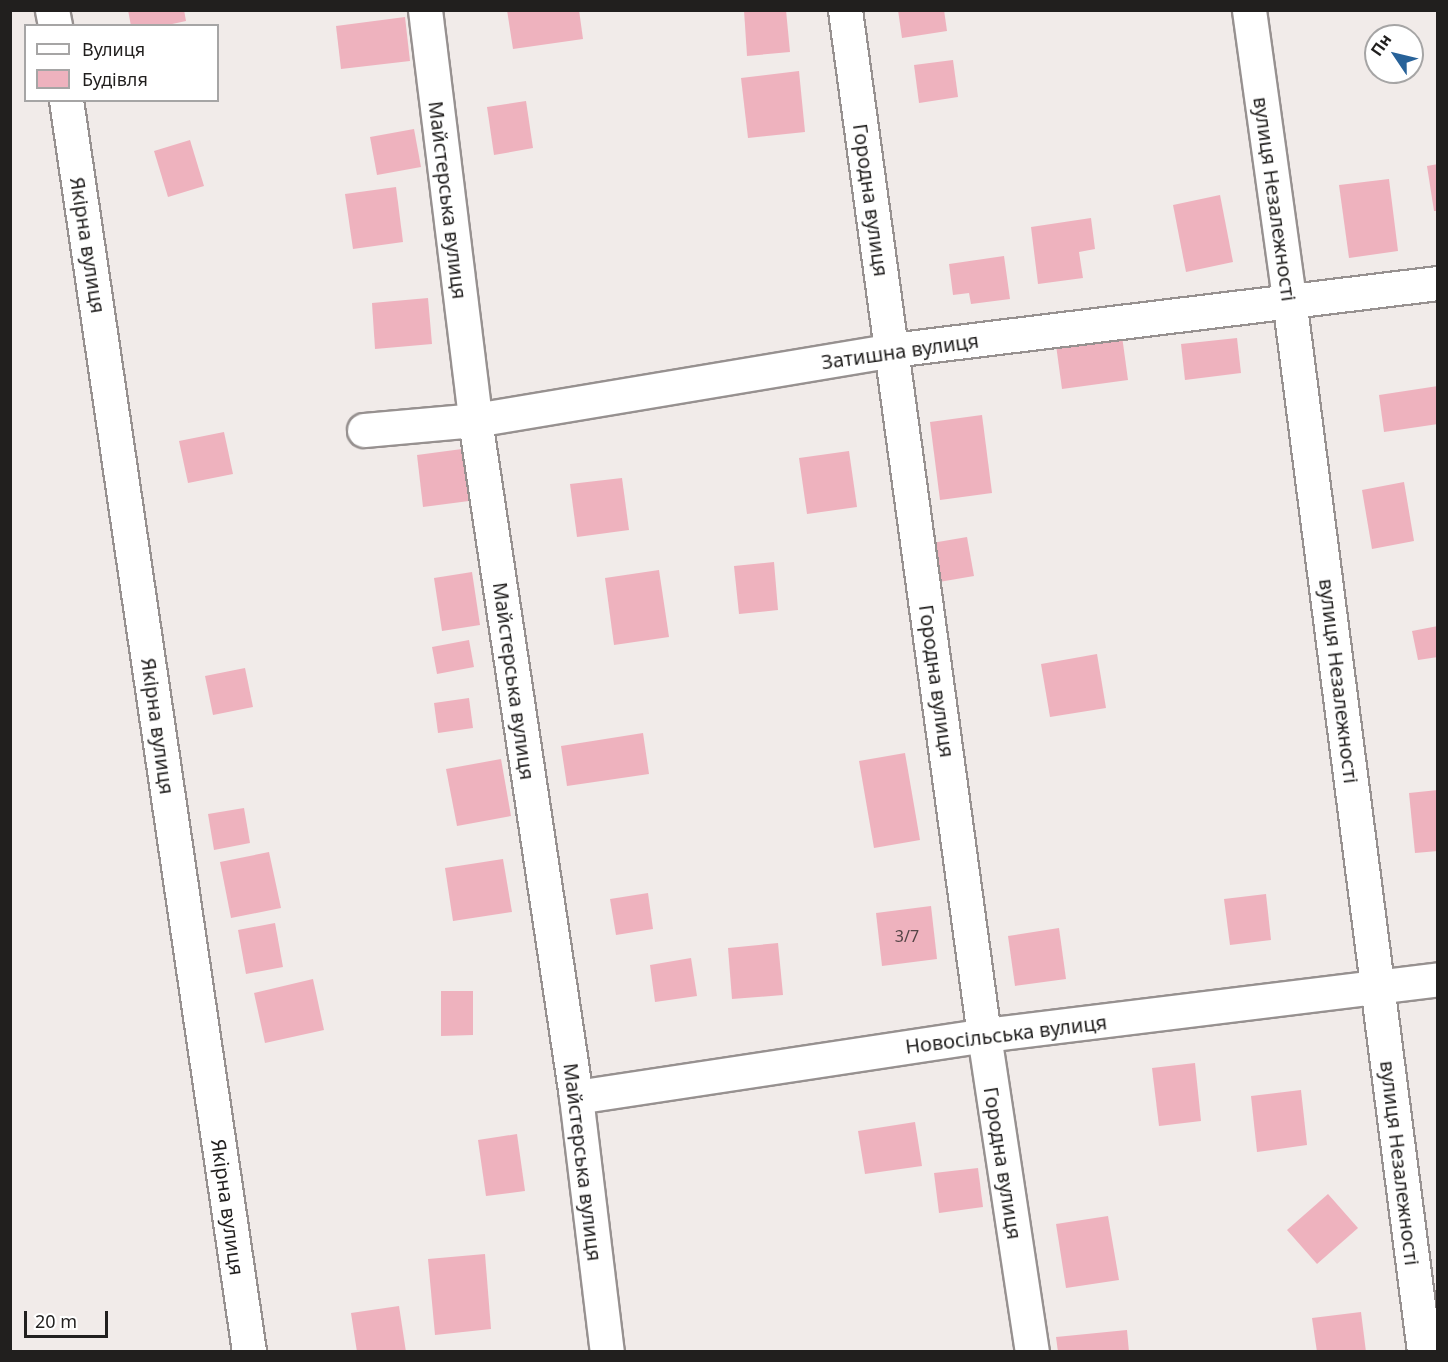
<!DOCTYPE html>
<meta charset="utf-8">
<style>
body{margin:0}
#map{position:relative;width:1448px;height:1362px;overflow:hidden;background:#f1ebe9;font-family:"Noto Sans",sans-serif}
div>[style]{position:absolute}
[style*='--x']{left:calc(var(--x)*1px);top:calc(var(--y)*1px);width:calc(var(--w)*1px);rotate:calc(var(--a)*1deg)}
.building>*{inset:0;background:#eeb2be}
.roads{filter:drop-shadow(2px 0 #979190) drop-shadow(-2px 0 #979190) drop-shadow(0 2px #979190) drop-shadow(0 -2px #979190)}
.minor>*{height:33px;margin:-16.5px;padding:0 16.5px;transform-origin:16.5px;border-radius:16.5px;background:#fff}
span{translate:-50% -50%;white-space:nowrap;text-align:center;line-height:1.15;-webkit-text-stroke:4.5px #fff;paint-order:stroke}
.number-label{font-size:16px;color:#544446}
.number-label span{-webkit-text-stroke-width:0}
.street-label{font-size:20px;color:#211f1e}
.frame{position:absolute;inset:0;border:12px solid #211f1e;pointer-events:none}
.legend{position:absolute;left:24px;top:24px;width:195px;height:78px;box-sizing:border-box;background:#fff;border:2px solid #a6a5a5;margin:0;padding:8px 10px;list-style:none;font-size:18px;color:#211f1e}
.legend li{display:flex;align-items:center;gap:12px;height:30px}
.legend b{width:30px;border:2px solid #a6a5a5}
.north{position:absolute;left:1364px;top:24px;width:60px;height:60px;box-sizing:border-box;background:#fff;border:2px solid #a6a5a5;border-radius:50%;rotate:305deg;font-size:16px;font-weight:700;line-height:24px;text-align:center;color:#211f1e}
.north::after{content:'';display:block;margin:auto;width:21px;height:27px;background:#286299;clip-path:polygon(50% 0,100% 100%,50% 72%,0 100%)}
.scale{position:absolute;left:24px;top:1311px;width:84px;height:27px;box-sizing:border-box;border:3px solid #211f1e;border-top:0;padding-left:8px;font-size:18px;line-height:21px;white-space:nowrap;color:#211f1e;-webkit-text-stroke:4px #fff;paint-order:stroke}
</style>
<div id="map">
<div class="building">
<div style="clip-path:polygon(128px 10px,184px 10px,186px 21px,163px 26px,131px 26px)"></div>
<div style="clip-path:polygon(507px 10px,579px 10px,583px 39px,513px 49px)"></div>
<div style="clip-path:polygon(744px 10px,786px 10px,790px 52px,747px 56px)"></div>
<div style="clip-path:polygon(898px 10px,944px 10px,947px 31px,902px 38px)"></div>
<div style="clip-path:polygon(405px 17px,410px 61px,341px 69px,336px 26px)"></div>
<div style="clip-path:polygon(953px 60px,958px 97px,919px 103px,914px 65px)"></div>
<div style="clip-path:polygon(799px 71px,805px 132px,748px 138px,741px 78px)"></div>
<div style="clip-path:polygon(526px 101px,533px 148px,494px 155px,487px 107px)"></div>
<div style="clip-path:polygon(414px 129px,421px 167px,377px 175px,370px 137px)"></div>
<div style="clip-path:polygon(190px 140px,204px 186px,168px 197px,154px 151px)"></div>
<div style="clip-path:polygon(1438px 164px,1438px 211px,1434px 211px,1427px 166px)"></div>
<div style="clip-path:polygon(1389px 179px,1398px 251px,1349px 258px,1339px 185px)"></div>
<div style="clip-path:polygon(396px 187px,403px 242px,353px 249px,345px 194px)"></div>
<div style="clip-path:polygon(1220px 195px,1233px 262px,1186px 272px,1173px 205px)"></div>
<div style="clip-path:polygon(1091px 218px,1095px 249px,1079px 252px,1083px 278px,1038px 284px,1031px 227px)"></div>
<div style="clip-path:polygon(1004px 256px,1010px 299px,971px 304px,969px 293px,953px 295px,949px 264px)"></div>
<div style="clip-path:polygon(428px 298px,432px 344px,375px 349px,372px 303px)"></div>
<div style="clip-path:polygon(1122px 336px,1128px 380px,1062px 389px,1056px 345px)"></div>
<div style="clip-path:polygon(1237px 338px,1241px 373px,1185px 380px,1181px 344px)"></div>
<div style="clip-path:polygon(1438px 386px,1438px 424px,1384px 432px,1379px 395px)"></div>
<div style="clip-path:polygon(982px 415px,992px 493px,940px 500px,930px 422px)"></div>
<div style="clip-path:polygon(224px 432px,233px 474px,188px 483px,179px 441px)"></div>
<div style="clip-path:polygon(462px 449px,469px 501px,423px 507px,417px 455px)"></div>
<div style="clip-path:polygon(849px 451px,857px 507px,807px 514px,799px 458px)"></div>
<div style="clip-path:polygon(622px 478px,629px 530px,577px 537px,570px 484px)"></div>
<div style="clip-path:polygon(1404px 482px,1414px 541px,1372px 549px,1362px 490px)"></div>
<div style="clip-path:polygon(967px 537px,974px 576px,939px 582px,932px 543px)"></div>
<div style="clip-path:polygon(774px 562px,778px 610px,739px 614px,734px 566px)"></div>
<div style="clip-path:polygon(659px 570px,669px 637px,614px 645px,605px 578px)"></div>
<div style="clip-path:polygon(472px 572px,480px 625px,442px 631px,434px 578px)"></div>
<div style="clip-path:polygon(1438px 626px,1438px 657px,1418px 660px,1412px 631px)"></div>
<div style="clip-path:polygon(469px 640px,474px 667px,437px 674px,432px 647px)"></div>
<div style="clip-path:polygon(1097px 654px,1106px 708px,1050px 717px,1041px 664px)"></div>
<div style="clip-path:polygon(245px 668px,253px 707px,213px 715px,205px 676px)"></div>
<div style="clip-path:polygon(469px 698px,473px 728px,438px 733px,434px 703px)"></div>
<div style="clip-path:polygon(643px 733px,649px 774px,567px 786px,561px 746px)"></div>
<div style="clip-path:polygon(905px 753px,920px 840px,874px 848px,859px 761px)"></div>
<div style="clip-path:polygon(501px 759px,511px 816px,457px 826px,446px 769px)"></div>
<div style="clip-path:polygon(1438px 790px,1438px 851px,1415px 853px,1409px 793px)"></div>
<div style="clip-path:polygon(244px 808px,250px 843px,214px 850px,208px 814px)"></div>
<div style="clip-path:polygon(269px 852px,281px 908px,231px 918px,220px 862px)"></div>
<div style="clip-path:polygon(503px 859px,512px 912px,453px 921px,445px 868px)"></div>
<div style="clip-path:polygon(648px 893px,653px 929px,616px 935px,610px 899px)"></div>
<div style="clip-path:polygon(1266px 894px,1271px 940px,1230px 945px,1224px 899px)"></div>
<div style="clip-path:polygon(931px 906px,937px 959px,882px 966px,876px 913px)"></div>
<div style="clip-path:polygon(275px 923px,283px 967px,246px 974px,238px 930px)"></div>
<div style="clip-path:polygon(1059px 928px,1066px 979px,1015px 986px,1008px 936px)"></div>
<div style="clip-path:polygon(778px 943px,783px 995px,732px 999px,728px 948px)"></div>
<div style="clip-path:polygon(691px 958px,697px 996px,655px 1002px,650px 965px)"></div>
<div style="clip-path:polygon(313px 979px,324px 1030px,265px 1043px,254px 993px)"></div>
<div style="clip-path:polygon(441px 991px,473px 991px,473px 1035px,441px 1036px)"></div>
<div style="clip-path:polygon(1195px 1063px,1201px 1121px,1159px 1126px,1152px 1068px)"></div>
<div style="clip-path:polygon(1301px 1090px,1307px 1145px,1257px 1152px,1251px 1096px)"></div>
<div style="clip-path:polygon(915px 1122px,922px 1166px,865px 1174px,858px 1131px)"></div>
<div style="clip-path:polygon(517px 1134px,525px 1191px,486px 1196px,478px 1140px)"></div>
<div style="clip-path:polygon(978px 1168px,983px 1207px,939px 1213px,934px 1173px)"></div>
<div style="clip-path:polygon(1328px 1194px,1358px 1228px,1317px 1264px,1287px 1230px)"></div>
<div style="clip-path:polygon(1108px 1216px,1119px 1280px,1066px 1288px,1056px 1224px)"></div>
<div style="clip-path:polygon(485px 1254px,491px 1329px,435px 1335px,428px 1259px)"></div>
<div style="clip-path:polygon(399px 1306px,406px 1352px,357px 1352px,351px 1313px)"></div>
<div style="clip-path:polygon(1361px 1312px,1366px 1352px,1317px 1352px,1312px 1318px)"></div>
<div style="clip-path:polygon(1127px 1330px,1129px 1352px,1058px 1352px,1056px 1337px)"></div>
</div>
<div class="roads">
<div class="minor">
<div style="--x:52;--y:10;--w:16;--a:79"></div>
<div style="--x:425;--y:10;--w:413;--a:83"></div>
<div style="--x:475;--y:420;--w:684;--a:81.51"></div>
<div style="--x:576;--y:1097;--w:257;--a:83.1"></div>
<div style="--x:845;--y:10;--w:1034;--a:82.28"></div>
<div style="--x:984;--y:1035;--w:321;--a:81.4"></div>
<div style="--x:1249;--y:10;--w:292;--a:82.1"></div>
<div style="--x:1289;--y:299;--w:1062;--a:82.69"></div>
<div style="--x:66;--y:100;--w:1265;--a:81.68"></div>
<div style="--x:364;--y:430;--w:111;--a:-5.1"></div>
<div style="--x:475;--y:420;--w:423;--a:-9.5"></div>
<div style="--x:892;--y:350;--w:550;--a:-7"></div>
<div style="--x:576;--y:1097;--w:413;--a:-8.6"></div>
<div style="--x:984;--y:1035;--w:457;--a:-7"></div>
</div>
</div>
<div class="number-label">
<span style="left:907px;top:936px">3/7</span>
</div>
<div class="street-label">
<span style="left:1275px;top:199px;rotate:82deg">вулиця Незалежності</span>
<span style="left:448px;top:200px;rotate:83deg">Майстерська вулиця</span>
<span style="left:871px;top:200px;rotate:82deg">Городна вулиця</span>
<span style="left:88px;top:245px;rotate:81deg">Якірна вулиця</span>
<span style="left:900px;top:351px;rotate:-8deg">Затишна вулиця</span>
<span style="left:514px;top:681px;rotate:82deg">Майстерська вулиця</span>
<span style="left:937px;top:681px;rotate:82deg">Городна вулиця</span>
<span style="left:1339px;top:681px;rotate:83deg">вулиця Незалежності</span>
<span style="left:158px;top:726px;rotate:82deg">Якірна вулиця</span>
<span style="left:1006px;top:1034px;rotate:-7deg">Новосільська вулиця</span>
<span style="left:583px;top:1162px;rotate:83deg">Майстерська вулиця</span>
<span style="left:1003px;top:1163px;rotate:81deg">Городна вулиця</span>
<span style="left:1400px;top:1163px;rotate:83deg">вулиця Незалежності</span>
<span style="left:228px;top:1207px;rotate:82deg">Якірна вулиця</span>
</div>
<div class="frame"></div>
<ul class="legend">
<li><b style="height:8px;background:#fff"></b>Вулиця</li>
<li><b style="height:16px;background:#eeb2be"></b>Будівля</li>
</ul>
<div class="north">Пн</div>
<div class="scale">20 m</div>
</div>
